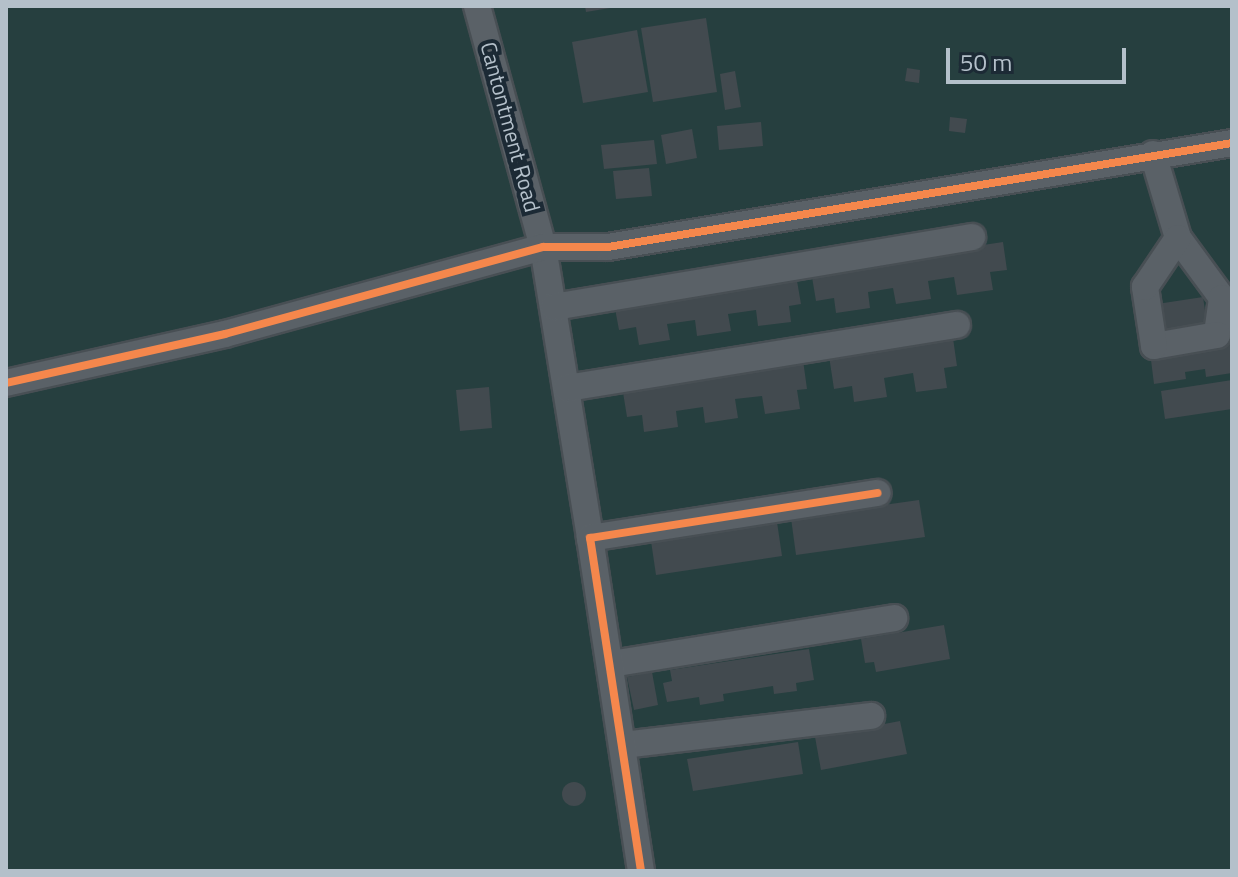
<!DOCTYPE html>
<style>
body{margin:0}
#map{position:relative;width:1238px;height:877px;overflow:hidden;background:#29333a;font-family:"Titillium Web",sans-serif}
div>[style]{position:absolute}
[style*='--x']{left:calc(var(--x)*1px);top:calc(var(--y)*1px);width:calc(var(--w)*1px);rotate:calc(var(--a)*1deg)}
.green>*{inset:0;background:#263f3f}
.building>*{inset:0;background:#424a4f}
.round{border-radius:50%}
.roads{filter:drop-shadow(2px 0 #484f54) drop-shadow(-2px 0 #484f54) drop-shadow(0 2px #484f54) drop-shadow(0 -2px #484f54)}
.minor>*{height:26px;margin:-13px;padding:0 13px;transform-origin:13px;border-radius:13px;background:#5a6167}
.cycleway>*{height:8px;margin:-4px;padding:0 4px;transform-origin:4px;border-radius:4px;background:#f5874c}
span{translate:-50% -50%;white-space:nowrap;text-align:center;line-height:1.15;-webkit-text-stroke:8px #1c2a35;paint-order:stroke}
.street-label{font-size:22px;color:#b4c0ca}
.frame{position:absolute;inset:0;border:8px solid #b4c0ca;pointer-events:none}
.scale{position:absolute;left:946px;top:48px;width:180px;height:36px;box-sizing:border-box;border:4px solid #b4c0ca;border-top:0;padding-left:10px;font-size:24px;line-height:28px;white-space:nowrap;color:#b4c0ca;-webkit-text-stroke:6px #1c2a35;paint-order:stroke}
</style>
<div id="map">
<div class="green">
<div style="clip-path:polygon(6px 6px,1232px 6px,1232px 871px,6px 871px)"></div>
</div>
<div class="building">
<div style="clip-path:polygon(585px 6px,610px 6px,610px 8px,586px 12px)"></div>
<div style="clip-path:polygon(706px 18px,717px 92px,653px 102px,641px 28px)"></div>
<div style="clip-path:polygon(637px 30px,648px 92px,583px 103px,572px 42px)"></div>
<div style="clip-path:polygon(907px 68px,920px 70px,919px 83px,905px 81px)"></div>
<div style="clip-path:polygon(735px 71px,741px 107px,725px 110px,720px 74px)"></div>
<div style="clip-path:polygon(950px 117px,967px 119px,965px 133px,949px 131px)"></div>
<div style="clip-path:polygon(761px 122px,763px 146px,719px 150px,717px 126px)"></div>
<div style="clip-path:polygon(692px 129px,697px 158px,666px 164px,661px 135px)"></div>
<div style="clip-path:polygon(654px 140px,657px 164px,604px 169px,601px 145px)"></div>
<div style="clip-path:polygon(649px 168px,652px 196px,616px 199px,613px 171px)"></div>
<div style="clip-path:polygon(1003px 242px,1007px 270px,990px 272px,993px 290px,957px 295px,954px 277px,928px 281px,931px 299px,896px 304px,893px 288px,868px 292px,870px 308px,836px 313px,834px 298px,816px 301px,811px 271px)"></div>
<div style="clip-path:polygon(796px 275px,801px 304px,789px 306px,791px 322px,758px 326px,756px 310px,728px 314px,731px 331px,697px 336px,695px 320px,667px 324px,670px 340px,639px 345px,636px 327px,619px 330px,614px 303px)"></div>
<div style="clip-path:polygon(1203px 297px,1208px 330px,1162px 337px,1157px 304px)"></div>
<div style="clip-path:polygon(953px 338px,957px 366px,944px 368px,947px 388px,916px 392px,913px 373px,884px 378px,887px 397px,854px 402px,852px 386px,834px 389px,829px 356px)"></div>
<div style="clip-path:polygon(1232px 340px,1232px 373px,1206px 377px,1205px 369px,1185px 372px,1186px 379px,1154px 384px,1150px 352px)"></div>
<div style="clip-path:polygon(803px 360px,807px 389px,797px 390px,800px 409px,765px 414px,762px 396px,735px 399px,738px 418px,705px 423px,703px 407px,676px 411px,678px 427px,644px 432px,642px 415px,627px 417px,622px 386px)"></div>
<div style="clip-path:polygon(1232px 380px,1232px 409px,1165px 419px,1161px 391px)"></div>
<div style="clip-path:polygon(489px 387px,492px 428px,460px 431px,456px 390px)"></div>
<div style="clip-path:polygon(919px 500px,925px 537px,796px 555px,791px 518px)"></div>
<div style="clip-path:polygon(777px 522px,782px 556px,656px 575px,651px 541px)"></div>
<div style="clip-path:polygon(944px 625px,950px 659px,876px 672px,874px 662px,865px 663px,861px 639px)"></div>
<div style="clip-path:polygon(809px 649px,814px 680px,796px 683px,797px 691px,774px 694px,773px 686px,723px 694px,724px 701px,700px 705px,699px 697px,667px 702px,663px 683px,672px 681px,670px 670px)"></div>
<div style="clip-path:polygon(652px 672px,658px 705px,634px 710px,627px 677px)"></div>
<div style="clip-path:polygon(900px 721px,907px 754px,821px 770px,815px 737px)"></div>
<div style="clip-path:polygon(798px 742px,803px 774px,693px 791px,687px 759px)"></div>
<div class="round" style="left:562px;top:782px;width:24px;height:24px"></div>
</div>
<div class="roads">
<div class="minor">
<div style="--x:477;--y:6;--w:250;--a:74.7"></div>
<div style="--x:543;--y:247;--w:295;--a:80.8"></div>
<div style="--x:1153;--y:154;--w:88;--a:73.4"></div>
<div style="--x:1178;--y:238;--w:74;--a:53.7"></div>
<div style="--x:1222;--y:298;--w:37;--a:98"></div>
<div style="--x:1217;--y:335;--w:64;--a:170.1"></div>
<div style="--x:1154;--y:346;--w:60;--a:-98.7"></div>
<div style="--x:1145;--y:287;--w:59;--a:-56"></div>
<div style="--x:554;--y:307;--w:424;--a:-9.5"></div>
<div style="--x:6;--y:383;--w:224;--a:-12.6"></div>
<div style="--x:225;--y:334;--w:330;--a:-15.3"></div>
<div style="--x:543;--y:247;--w:65;--a:0"></div>
<div style="--x:608;--y:247;--w:633;--a:-9.46"></div>
<div style="--x:567;--y:388;--w:395;--a:-9.2"></div>
<div style="--x:611;--y:664;--w:287;--a:-9.2"></div>
<div style="--x:623;--y:745;--w:250;--a:-6.7"></div>
<div style="--x:641;--y:871;--w:337;--a:-98.7"></div>
<div style="--x:590;--y:538;--w:291;--a:-8.9"></div>
</div>
</div>
<div class="cycleway">
<div style="--x:6;--y:383;--w:224;--a:-12.6"></div>
<div style="--x:225;--y:334;--w:330;--a:-15.3"></div>
<div style="--x:543;--y:247;--w:65;--a:0"></div>
<div style="--x:608;--y:247;--w:633;--a:-9.46"></div>
<div style="--x:641;--y:871;--w:337;--a:-98.7"></div>
<div style="--x:590;--y:538;--w:291;--a:-8.9"></div>
</div>
<div class="street-label">
<span style="left:510px;top:127px;rotate:75deg">Cantontment Road</span>
</div>
<div class="frame"></div>
<div class="scale">50 m</div>
</div>
